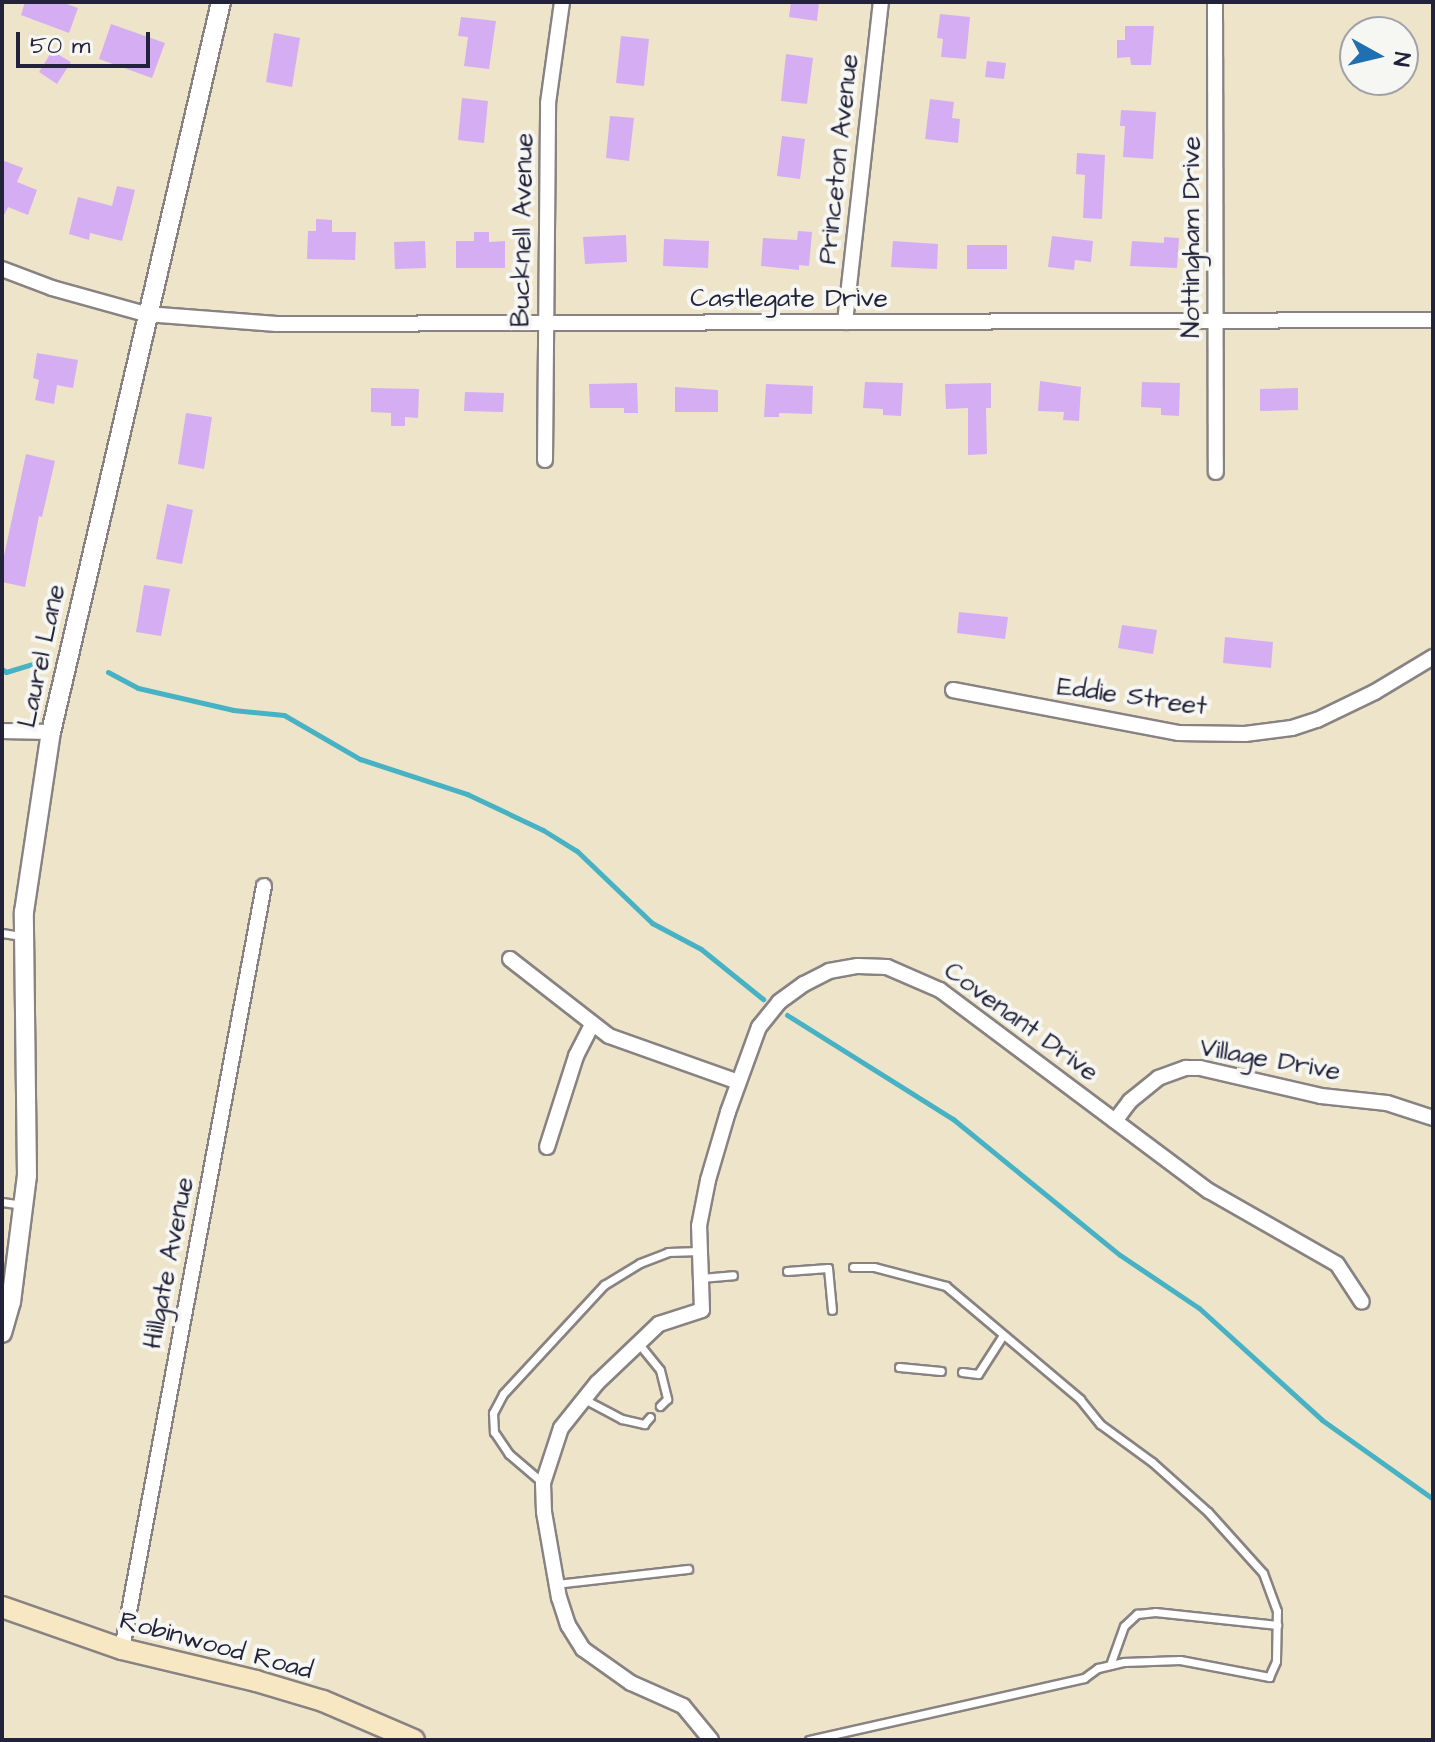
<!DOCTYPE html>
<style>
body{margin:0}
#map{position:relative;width:1435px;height:1742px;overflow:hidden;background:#eee4ca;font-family:"Architects Daughter",sans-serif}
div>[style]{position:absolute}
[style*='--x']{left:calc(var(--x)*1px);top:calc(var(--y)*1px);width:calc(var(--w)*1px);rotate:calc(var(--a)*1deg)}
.stream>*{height:5px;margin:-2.5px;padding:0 2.5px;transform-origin:2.5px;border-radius:2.5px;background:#46b2c3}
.building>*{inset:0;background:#d5adf3}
.roads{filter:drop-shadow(2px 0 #888382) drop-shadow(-2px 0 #888382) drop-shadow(0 2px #888382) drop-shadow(0 -2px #888382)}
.service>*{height:7px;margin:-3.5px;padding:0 3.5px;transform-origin:3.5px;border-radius:3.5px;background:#fff}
.minor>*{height:14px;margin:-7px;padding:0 7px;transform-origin:7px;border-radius:7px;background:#fff}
.tertiary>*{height:18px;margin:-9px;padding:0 9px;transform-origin:9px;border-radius:9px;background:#fff}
.secondary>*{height:20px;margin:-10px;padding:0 10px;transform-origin:10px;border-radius:10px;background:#f7e8c3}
span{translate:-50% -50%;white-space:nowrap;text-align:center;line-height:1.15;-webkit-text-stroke:8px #f6f6f2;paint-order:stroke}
.street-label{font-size:26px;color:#22223b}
.frame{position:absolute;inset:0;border:4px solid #22223b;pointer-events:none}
.north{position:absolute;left:1339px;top:16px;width:80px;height:80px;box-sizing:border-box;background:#f6f6f2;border:2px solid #a1a1a9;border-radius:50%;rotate:98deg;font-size:22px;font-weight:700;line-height:32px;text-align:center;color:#22223b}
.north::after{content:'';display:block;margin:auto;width:28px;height:36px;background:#1f6fb2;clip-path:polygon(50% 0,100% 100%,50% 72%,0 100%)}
.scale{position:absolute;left:16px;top:32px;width:134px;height:36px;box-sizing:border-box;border:4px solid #22223b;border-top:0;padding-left:10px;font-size:24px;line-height:28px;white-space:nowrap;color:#22223b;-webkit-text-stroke:6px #f6f6f2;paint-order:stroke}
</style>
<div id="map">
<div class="stream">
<div style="--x:2;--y:669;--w:5;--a:37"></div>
<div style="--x:6;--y:672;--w:28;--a:-17"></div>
<div style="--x:108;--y:672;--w:34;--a:28"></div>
<div style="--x:138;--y:688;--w:98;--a:13"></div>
<div style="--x:233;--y:710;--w:51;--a:5.6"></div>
<div style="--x:284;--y:715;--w:88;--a:30.1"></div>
<div style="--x:360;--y:759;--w:113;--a:18.1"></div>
<div style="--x:467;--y:794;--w:84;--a:25.3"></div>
<div style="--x:543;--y:830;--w:40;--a:32"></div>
<div style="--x:577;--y:851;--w:104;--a:43.8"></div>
<div style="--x:652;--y:923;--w:55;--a:28"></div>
<div style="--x:701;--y:949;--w:80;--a:38.9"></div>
<div style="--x:787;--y:1015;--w:196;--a:32.1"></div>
<div style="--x:953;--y:1119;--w:215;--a:39.2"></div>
<div style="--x:1120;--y:1255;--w:95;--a:33.9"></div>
<div style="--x:1199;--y:1308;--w:166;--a:42.3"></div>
<div style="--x:1322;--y:1420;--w:136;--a:35.4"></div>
</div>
<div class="building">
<div style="clip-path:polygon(25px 2px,61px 2px,78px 8px,69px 33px,21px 15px)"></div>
<div style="clip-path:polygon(791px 2px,819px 2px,817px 21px,789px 17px)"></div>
<div style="clip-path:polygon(940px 14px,970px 17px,966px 59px,941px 57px,943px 39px,937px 38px)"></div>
<div style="clip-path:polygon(461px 17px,496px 21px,489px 69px,464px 66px,468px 37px,458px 36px)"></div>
<div style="clip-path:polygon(111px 24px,165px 43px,152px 78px,99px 59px)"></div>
<div style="clip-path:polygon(1125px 26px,1154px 26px,1151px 65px,1131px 65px,1130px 57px,1117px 58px,1117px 40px,1125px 40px)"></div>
<div style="clip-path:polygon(274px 33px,300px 38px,292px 87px,266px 82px)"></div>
<div style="clip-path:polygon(621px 36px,649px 39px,644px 86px,616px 83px)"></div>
<div style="clip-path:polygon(52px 51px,71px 62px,57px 84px,39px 72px)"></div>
<div style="clip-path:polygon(786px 54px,813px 58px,807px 104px,781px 101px)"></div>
<div style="clip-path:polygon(987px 61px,1006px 63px,1004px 79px,985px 77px)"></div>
<div style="clip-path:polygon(462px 98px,488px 101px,484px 143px,458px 140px)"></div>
<div style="clip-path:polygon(930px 99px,954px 102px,952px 118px,960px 119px,958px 143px,925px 139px)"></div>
<div style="clip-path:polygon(1121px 110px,1156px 112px,1153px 159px,1123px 157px,1125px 126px,1120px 126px)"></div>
<div style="clip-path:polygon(610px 116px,634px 118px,629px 161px,606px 158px)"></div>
<div style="clip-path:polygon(782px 136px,805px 139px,800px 179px,777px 176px)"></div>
<div style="clip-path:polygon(1077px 153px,1105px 155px,1102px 219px,1083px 218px,1085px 175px,1076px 174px)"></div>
<div style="clip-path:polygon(2px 160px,23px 168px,17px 182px,37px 190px,28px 215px,8px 207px,2px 219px)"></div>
<div style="clip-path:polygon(117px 186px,135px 190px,122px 241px,90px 233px,89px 240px,69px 234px,78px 197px,112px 206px)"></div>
<div style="clip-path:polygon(316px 219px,332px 220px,332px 232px,356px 232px,355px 260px,307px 259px,308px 231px,316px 231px)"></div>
<div style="clip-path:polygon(798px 231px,812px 232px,809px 266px,799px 265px,799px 270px,761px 266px,763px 238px,797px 240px)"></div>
<div style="clip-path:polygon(474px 232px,489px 232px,489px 242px,505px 241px,505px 268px,456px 268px,456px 241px,474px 241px)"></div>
<div style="clip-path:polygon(626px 235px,627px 262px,585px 264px,583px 237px)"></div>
<div style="clip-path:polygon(1052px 236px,1093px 241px,1091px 262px,1075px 260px,1074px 270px,1048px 267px)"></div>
<div style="clip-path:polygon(1164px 237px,1179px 238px,1177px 268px,1130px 266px,1132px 241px,1164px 243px)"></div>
<div style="clip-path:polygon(664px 239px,709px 241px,708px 268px,663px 266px)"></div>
<div style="clip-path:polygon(425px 241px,426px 268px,395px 269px,394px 242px)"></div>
<div style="clip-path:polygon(893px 241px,938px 244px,937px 269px,891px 267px)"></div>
<div style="clip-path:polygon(967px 245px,1007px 245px,1007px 269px,967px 269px)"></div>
<div style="clip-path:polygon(37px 353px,78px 360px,73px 388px,57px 385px,54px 404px,35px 400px,39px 380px,33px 378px)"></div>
<div style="clip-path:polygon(1040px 381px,1081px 387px,1079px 421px,1063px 420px,1064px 412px,1038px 411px)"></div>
<div style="clip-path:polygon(865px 382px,903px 383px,901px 416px,883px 415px,883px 409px,863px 408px)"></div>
<div style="clip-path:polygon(1142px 382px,1180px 383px,1179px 416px,1161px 415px,1161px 408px,1141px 407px)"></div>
<div style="clip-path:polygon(637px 383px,638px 413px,624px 413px,624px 408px,590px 408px,589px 384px)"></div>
<div style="clip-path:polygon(991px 383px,991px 408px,986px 408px,987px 454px,968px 455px,968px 408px,946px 409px,945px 384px)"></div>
<div style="clip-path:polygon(766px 384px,813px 386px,812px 414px,779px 413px,779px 417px,764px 417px)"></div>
<div style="clip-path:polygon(675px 387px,718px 390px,718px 412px,675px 412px)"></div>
<div style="clip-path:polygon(371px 388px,419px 389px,418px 418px,405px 417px,405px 426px,391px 426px,391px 413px,371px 412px)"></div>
<div style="clip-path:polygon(1298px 388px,1298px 410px,1260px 411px,1260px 389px)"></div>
<div style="clip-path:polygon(465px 392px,504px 393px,503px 412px,464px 411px)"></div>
<div style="clip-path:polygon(186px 413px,212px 417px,204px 469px,178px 464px)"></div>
<div style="clip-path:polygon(26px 454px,55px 461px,42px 517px,39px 516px,25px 587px,2px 582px,2px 565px)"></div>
<div style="clip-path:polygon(167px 504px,193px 510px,182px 564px,156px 559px)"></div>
<div style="clip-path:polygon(144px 585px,170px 589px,161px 636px,136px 632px)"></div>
<div style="clip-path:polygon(959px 612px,1008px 617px,1005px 639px,957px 633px)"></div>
<div style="clip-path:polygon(1122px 625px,1157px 630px,1153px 654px,1118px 648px)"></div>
<div style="clip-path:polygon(1225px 637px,1273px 642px,1271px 668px,1223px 663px)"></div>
</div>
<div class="roads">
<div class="service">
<div style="--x:2;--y:933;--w:20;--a:9"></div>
<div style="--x:2;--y:1202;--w:21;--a:8"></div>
<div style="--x:787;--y:1271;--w:41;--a:-4.2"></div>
<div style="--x:828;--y:1268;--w:42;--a:84.6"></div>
<div style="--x:701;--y:1278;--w:32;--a:-5"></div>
<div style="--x:639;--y:1344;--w:33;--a:51"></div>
<div style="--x:660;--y:1370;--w:30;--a:76"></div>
<div style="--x:667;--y:1399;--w:10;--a:135"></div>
<div style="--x:899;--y:1367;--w:42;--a:5.4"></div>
<div style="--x:962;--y:1372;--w:16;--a:7"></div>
<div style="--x:978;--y:1374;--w:46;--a:-57.3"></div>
<div style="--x:584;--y:1399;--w:43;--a:27.8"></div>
<div style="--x:622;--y:1419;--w:23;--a:13"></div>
<div style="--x:644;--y:1424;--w:9;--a:-49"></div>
<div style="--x:543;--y:1483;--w:45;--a:-139.5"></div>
<div style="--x:509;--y:1454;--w:27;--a:-124"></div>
<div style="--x:494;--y:1432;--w:19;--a:-93"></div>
<div style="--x:493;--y:1413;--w:21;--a:-62"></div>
<div style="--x:503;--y:1394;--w:149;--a:-47.2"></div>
<div style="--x:604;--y:1285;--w:42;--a:-31.4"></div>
<div style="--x:640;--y:1263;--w:30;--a:-21"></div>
<div style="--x:668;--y:1252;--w:32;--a:-2"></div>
<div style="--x:556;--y:1584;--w:133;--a:-6.5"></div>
<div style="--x:1110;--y:1665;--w:41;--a:-70.3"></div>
<div style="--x:1124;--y:1626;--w:18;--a:-43"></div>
<div style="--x:1137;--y:1614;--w:18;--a:-6"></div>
<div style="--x:1155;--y:1612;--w:123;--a:6.1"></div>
<div style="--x:809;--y:1740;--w:282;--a:-12.7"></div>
<div style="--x:1084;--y:1678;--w:17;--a:-36"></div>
<div style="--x:1098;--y:1668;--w:27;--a:-13"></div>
<div style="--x:1124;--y:1662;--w:56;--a:-2"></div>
<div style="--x:1180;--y:1660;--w:91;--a:10.8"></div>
<div style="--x:1269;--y:1677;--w:17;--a:-66"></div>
<div style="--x:1276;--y:1661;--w:50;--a:-88.9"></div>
<div style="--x:1277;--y:1611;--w:40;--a:-110.2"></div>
<div style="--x:1263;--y:1573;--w:82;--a:-132"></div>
<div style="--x:1208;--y:1512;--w:75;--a:-138.2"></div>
<div style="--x:1152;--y:1462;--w:64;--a:-143.8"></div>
<div style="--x:1100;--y:1424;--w:32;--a:-129"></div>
<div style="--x:1080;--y:1399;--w:175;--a:-139.9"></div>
<div style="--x:946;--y:1286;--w:74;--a:-165.2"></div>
<div style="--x:874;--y:1267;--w:21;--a:180"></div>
</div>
<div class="minor">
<div style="--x:1215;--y:2;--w:470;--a:89.9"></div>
<div style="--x:2;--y:269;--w:53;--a:20.8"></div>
<div style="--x:52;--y:288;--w:98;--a:15.5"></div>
<div style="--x:146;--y:314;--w:131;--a:4.4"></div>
<div style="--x:277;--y:324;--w:1156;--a:-0.2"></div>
<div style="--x:845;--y:322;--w:322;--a:-83.6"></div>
<div style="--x:545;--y:460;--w:357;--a:-89.5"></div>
<div style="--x:548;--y:103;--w:102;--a:-82.1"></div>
<div style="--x:953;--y:690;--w:229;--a:10.8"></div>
<div style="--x:1178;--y:733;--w:67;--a:0.9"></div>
<div style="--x:1245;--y:734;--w:47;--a:-7.3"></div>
<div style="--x:1292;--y:728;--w:26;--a:-18"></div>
<div style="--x:1317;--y:720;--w:64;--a:-25.8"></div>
<div style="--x:1375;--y:692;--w:68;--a:-31.1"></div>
<div style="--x:2;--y:731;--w:49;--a:1.2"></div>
<div style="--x:510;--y:959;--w:125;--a:37.9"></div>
<div style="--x:609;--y:1036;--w:137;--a:19.6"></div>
<div style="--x:1115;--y:1121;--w:25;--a:-53"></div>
<div style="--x:1130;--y:1101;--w:36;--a:-39"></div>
<div style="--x:1158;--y:1078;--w:30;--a:-20"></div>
<div style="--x:1186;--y:1068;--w:14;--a:0"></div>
<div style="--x:1200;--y:1068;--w:124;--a:13"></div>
<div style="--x:1321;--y:1096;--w:66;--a:6.1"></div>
<div style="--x:1387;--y:1103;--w:48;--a:18.1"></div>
<div style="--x:547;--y:1147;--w:96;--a:-72.3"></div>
<div style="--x:576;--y:1056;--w:35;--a:-63"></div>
<div style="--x:122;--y:1649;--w:776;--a:-79.46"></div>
<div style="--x:711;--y:1740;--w:44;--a:-129.5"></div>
<div style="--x:683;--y:1706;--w:57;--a:-156.1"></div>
<div style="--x:631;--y:1683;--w:59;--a:-144.7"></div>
<div style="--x:583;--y:1649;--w:28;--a:-122"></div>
<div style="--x:568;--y:1625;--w:28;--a:-108"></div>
<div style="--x:559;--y:1598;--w:87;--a:-99.9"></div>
<div style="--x:544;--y:1512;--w:29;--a:-92"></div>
<div style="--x:543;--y:1483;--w:58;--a:-71.9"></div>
<div style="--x:561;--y:1428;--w:58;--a:-51.3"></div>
<div style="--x:597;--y:1383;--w:86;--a:-43.6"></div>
<div style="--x:659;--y:1324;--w:45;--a:-18"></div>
<div style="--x:702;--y:1310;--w:84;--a:-92"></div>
<div style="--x:699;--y:1226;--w:47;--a:-78.9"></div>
<div style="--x:708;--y:1180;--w:71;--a:-73.6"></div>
<div style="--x:728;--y:1112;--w:90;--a:-70"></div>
<div style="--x:759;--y:1027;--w:32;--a:-51"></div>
<div style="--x:779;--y:1002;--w:31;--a:-36"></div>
<div style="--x:804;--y:984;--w:28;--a:-27"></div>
<div style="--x:829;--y:971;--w:29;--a:-10"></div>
<div style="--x:858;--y:966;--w:29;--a:2"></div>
<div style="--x:887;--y:967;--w:58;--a:23.5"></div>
<div style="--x:940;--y:990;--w:336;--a:36.8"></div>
<div style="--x:1209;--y:1191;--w:147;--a:29.7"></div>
<div style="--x:1337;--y:1264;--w:45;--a:56.7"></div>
</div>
<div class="tertiary">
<div style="--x:2;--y:1333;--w:32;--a:-74"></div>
<div style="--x:11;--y:1302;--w:127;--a:-82.8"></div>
<div style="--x:27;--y:1176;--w:264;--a:-90.7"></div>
<div style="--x:24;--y:912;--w:182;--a:-81.5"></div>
<div style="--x:51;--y:732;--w:750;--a:-76.89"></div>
</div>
<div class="secondary">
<div style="--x:2;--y:1607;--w:127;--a:19.3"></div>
<div style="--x:122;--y:1649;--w:138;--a:13.4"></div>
<div style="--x:256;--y:1681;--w:70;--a:16.6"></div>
<div style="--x:323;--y:1701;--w:99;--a:23.2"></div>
</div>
</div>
<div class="street-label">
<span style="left:839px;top:159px;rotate:-84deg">Princeton Avenue</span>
<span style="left:523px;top:230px;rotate:-89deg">Bucknell Avenue</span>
<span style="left:1192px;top:237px;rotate:-90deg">Nottingham Drive</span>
<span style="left:789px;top:299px">Castlegate Drive</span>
<span style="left:42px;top:656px;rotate:-78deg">Laurel Lane</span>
<span style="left:1132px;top:697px;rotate:8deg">Eddie Street</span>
<span style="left:1021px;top:1022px;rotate:36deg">Covenant Drive</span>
<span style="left:1270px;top:1060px;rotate:10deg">Village Drive</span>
<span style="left:169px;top:1263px;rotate:-79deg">Hillgate Avenue</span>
<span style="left:216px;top:1646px;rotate:15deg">Robinwood Road</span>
</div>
<div class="frame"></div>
<div class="north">N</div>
<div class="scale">50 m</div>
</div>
